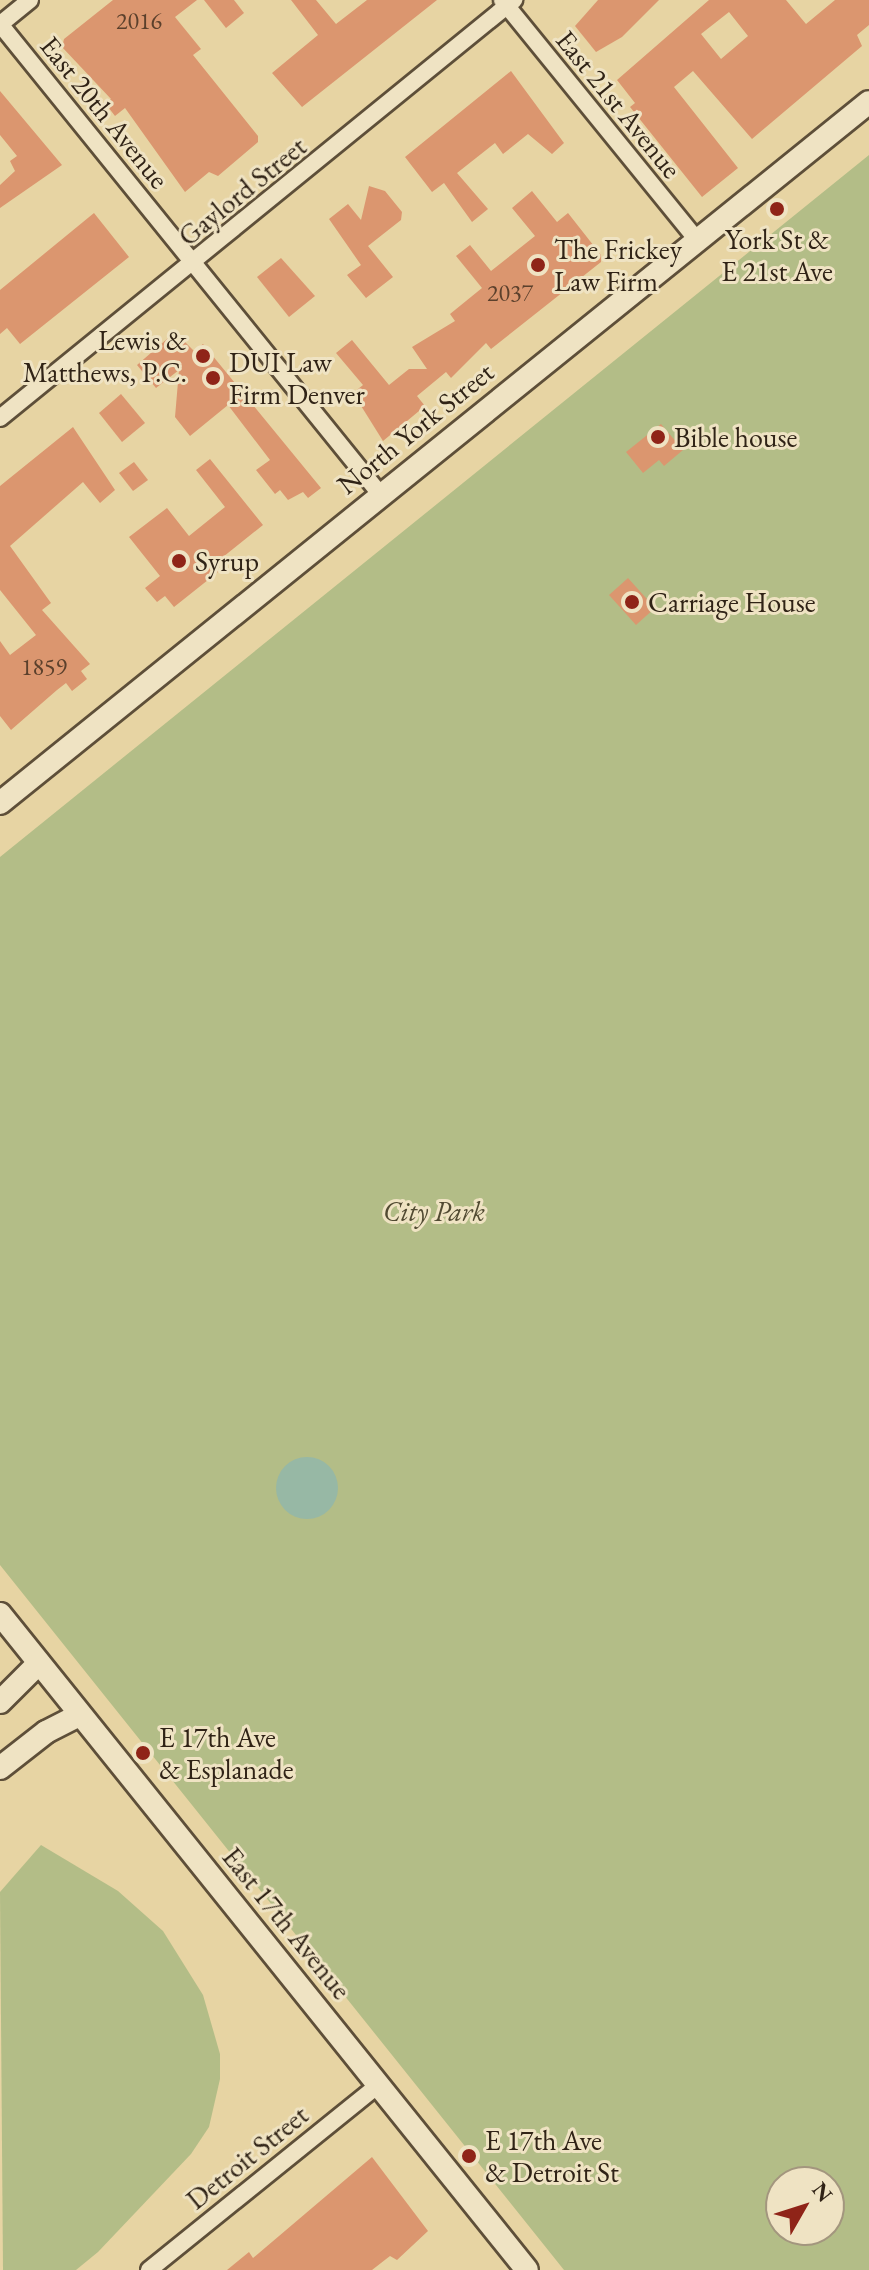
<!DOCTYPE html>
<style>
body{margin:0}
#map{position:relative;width:869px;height:2270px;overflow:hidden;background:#e7d4a3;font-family:"EB Garamond",serif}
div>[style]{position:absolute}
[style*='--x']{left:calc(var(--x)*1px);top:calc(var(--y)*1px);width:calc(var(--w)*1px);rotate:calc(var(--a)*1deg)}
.green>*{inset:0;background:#b3bd87}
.water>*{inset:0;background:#97b8a5}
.round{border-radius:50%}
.building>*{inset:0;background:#db966f}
.roads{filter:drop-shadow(2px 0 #5e4f39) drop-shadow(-2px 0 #5e4f39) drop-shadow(0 2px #5e4f39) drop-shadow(0 -2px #5e4f39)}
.street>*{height:16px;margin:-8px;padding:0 8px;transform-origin:8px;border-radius:8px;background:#efe3c3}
.secondary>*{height:22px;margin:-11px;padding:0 11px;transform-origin:11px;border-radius:11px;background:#efe3c3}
.dots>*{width:22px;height:22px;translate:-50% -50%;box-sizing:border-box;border:4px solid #efe3c3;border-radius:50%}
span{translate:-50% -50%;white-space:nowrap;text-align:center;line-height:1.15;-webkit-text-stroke:6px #efe3c3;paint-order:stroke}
.number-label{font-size:24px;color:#5b402c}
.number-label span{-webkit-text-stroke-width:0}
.street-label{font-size:28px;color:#302316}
.poi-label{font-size:28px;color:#302316}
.left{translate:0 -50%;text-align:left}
.right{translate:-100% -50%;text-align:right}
.park-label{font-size:28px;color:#514a32;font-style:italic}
.north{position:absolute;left:765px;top:2166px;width:80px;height:80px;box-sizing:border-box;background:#efe3c3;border:2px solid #a3967e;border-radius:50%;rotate:51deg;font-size:22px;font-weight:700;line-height:32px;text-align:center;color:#302316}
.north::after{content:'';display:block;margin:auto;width:28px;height:36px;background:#8f2418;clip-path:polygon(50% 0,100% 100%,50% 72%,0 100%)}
</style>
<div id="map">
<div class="green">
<div style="clip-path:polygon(evenodd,869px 155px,869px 2270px,564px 2270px,0 1565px,0 857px,869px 155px,781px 2182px,829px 2182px,829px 2230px,781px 2230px,781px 2182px)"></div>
<div style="clip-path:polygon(41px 1845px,118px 1891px,163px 1931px,203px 1995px,220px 2054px,220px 2079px,209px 2127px,191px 2154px,98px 2252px,76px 2270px,3px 2270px,0 1892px)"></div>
</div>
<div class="water">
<div class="round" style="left:276px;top:1457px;width:62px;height:62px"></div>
</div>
<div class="building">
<div style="clip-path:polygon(113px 0,197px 0,175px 17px,201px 49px,193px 55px,258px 136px,258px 142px,218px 176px,209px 172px,185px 192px,125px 108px,115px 116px,105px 103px,111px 99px,62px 47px,64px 39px)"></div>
<div style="clip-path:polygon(204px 0,234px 0,244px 13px,226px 28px)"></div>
<div style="clip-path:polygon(291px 0,316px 0,336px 24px,367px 0,437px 0,302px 107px,272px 73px,318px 35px)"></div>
<div style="clip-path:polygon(598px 0,659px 0,622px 37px,596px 52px,575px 26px)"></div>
<div style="clip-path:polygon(evenodd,709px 0,786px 0,806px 24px,835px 0,869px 0,869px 25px,857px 35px,862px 46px,752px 139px,693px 71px,674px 87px,738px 168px,702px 197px,630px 107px,635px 103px,617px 80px,709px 0,729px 12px,748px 36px,721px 59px,701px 34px,729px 12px)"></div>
<div style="clip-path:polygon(511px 71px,564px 143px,552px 154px,528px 134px,503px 154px,495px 143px,457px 173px,488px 209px,472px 222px,444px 183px,432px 192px,405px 157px)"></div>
<div style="clip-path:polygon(0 91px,62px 165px,0 208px,0 185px,15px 171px,10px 161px,17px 156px,0 135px)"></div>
<div style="clip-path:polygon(369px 186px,385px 191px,402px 212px,401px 220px,368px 246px,393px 277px,366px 298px,347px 275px,361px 265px,329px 219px,348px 204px,361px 220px)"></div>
<div style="clip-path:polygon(532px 191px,557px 222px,568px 213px,601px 255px,601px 262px,491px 349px,486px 343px,451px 378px,446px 372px,417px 396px,425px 406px,383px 441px,353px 393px,363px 385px,336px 353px,352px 340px,389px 385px,409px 369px,427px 369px,412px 347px,455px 321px,450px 314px,482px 288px,456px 256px,470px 245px,491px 271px,535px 236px,512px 208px)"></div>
<div style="clip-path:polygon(94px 213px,129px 257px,20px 344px,7px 328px,0 334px,0 290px)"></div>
<div style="clip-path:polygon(281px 258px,315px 296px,289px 317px,257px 277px)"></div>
<div style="clip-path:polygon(175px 332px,194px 351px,203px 344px,321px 488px,308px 498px,303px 492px,288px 500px,280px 490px,275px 494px,256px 470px,270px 460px,228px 405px,190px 436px,175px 417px,179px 370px,156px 388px,137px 365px)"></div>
<div style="clip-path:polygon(121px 394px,145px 423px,122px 442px,99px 413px)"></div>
<div style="clip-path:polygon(661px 424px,683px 450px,664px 466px,659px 460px,643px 473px,626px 452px)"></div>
<div style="clip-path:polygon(73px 427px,115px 490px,100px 503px,83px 482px,10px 546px,51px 603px,42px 610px,90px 664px,81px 671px,87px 679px,72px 691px,66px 683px,57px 690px,11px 730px,0 716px,0 641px,10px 655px,36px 635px,0 590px,0 486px)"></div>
<div style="clip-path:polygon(210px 459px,263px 525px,213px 565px,218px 572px,174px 607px,165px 596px,157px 602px,145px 588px,160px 576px,129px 537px,167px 508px,189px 536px,225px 507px,196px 470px)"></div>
<div style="clip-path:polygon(134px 462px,148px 480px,133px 491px,119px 473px)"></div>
<div style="clip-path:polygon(628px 578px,655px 608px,636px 625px,609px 595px)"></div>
<div style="clip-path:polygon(372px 2157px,428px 2231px,397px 2260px,390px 2256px,372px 2270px,227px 2270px,249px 2252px,253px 2258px)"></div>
</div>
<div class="roads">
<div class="street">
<div style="--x:30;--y:0;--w:38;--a:141"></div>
<div style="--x:0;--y:24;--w:604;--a:51.04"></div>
<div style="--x:502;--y:0;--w:309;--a:50.9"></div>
<div style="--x:0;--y:418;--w:663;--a:-39.12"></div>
<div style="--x:149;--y:2270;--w:294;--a:-38.9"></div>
</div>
<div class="secondary">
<div style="--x:0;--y:803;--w:1116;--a:-38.89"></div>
<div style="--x:0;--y:1614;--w:841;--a:51.22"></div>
<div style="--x:0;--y:1702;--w:55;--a:-45"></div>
<div style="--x:0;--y:1768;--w:58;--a:-38"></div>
<div style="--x:46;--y:1732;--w:38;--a:-27"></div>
</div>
</div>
<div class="dots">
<div style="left:777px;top:209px;background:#8f2418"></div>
<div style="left:538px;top:265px;background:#8f2418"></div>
<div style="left:203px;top:356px;background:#8f2418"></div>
<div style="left:213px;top:378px;background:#8f2418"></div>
<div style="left:658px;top:437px;background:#8f2418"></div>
<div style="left:179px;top:561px;background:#8f2418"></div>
<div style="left:632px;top:602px;background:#8f2418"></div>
<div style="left:143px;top:1753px;background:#8f2418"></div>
<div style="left:469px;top:2156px;background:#8f2418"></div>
</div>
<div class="number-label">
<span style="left:139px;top:21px">2016</span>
<span style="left:510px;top:293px">2037</span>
<span style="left:44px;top:667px">1859</span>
</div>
<div class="street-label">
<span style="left:619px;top:104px;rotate:51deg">East 21st Avenue</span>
<span style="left:105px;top:112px;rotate:51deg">East 20th Avenue</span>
<span style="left:242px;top:191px;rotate:-39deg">Gaylord Street</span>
<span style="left:415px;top:428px;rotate:-39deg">North York Street</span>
<span style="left:287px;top:1923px;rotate:51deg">East 17th Avenue</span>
<span style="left:247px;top:2157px;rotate:-39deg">Detroit Street</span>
</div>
<div class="poi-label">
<span style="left:777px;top:255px">York St &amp;<br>E 21st Ave</span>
<span class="left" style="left:554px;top:265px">The Frickey<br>Law Firm</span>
<span class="right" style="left:187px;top:356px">Lewis &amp;<br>Matthews, P.C.</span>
<span class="left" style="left:229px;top:378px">DUI Law<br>Firm Denver</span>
<span class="left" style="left:674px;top:437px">Bible house</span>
<span class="left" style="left:195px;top:561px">Syrup</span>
<span class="left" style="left:648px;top:602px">Carriage House</span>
<span class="left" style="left:159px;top:1753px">E 17th Ave<br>&amp; Esplanade</span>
<span class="left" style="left:485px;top:2156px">E 17th Ave<br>&amp; Detroit St</span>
</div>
<div class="park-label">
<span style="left:434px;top:1211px">City Park</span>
</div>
<div class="north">N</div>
</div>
